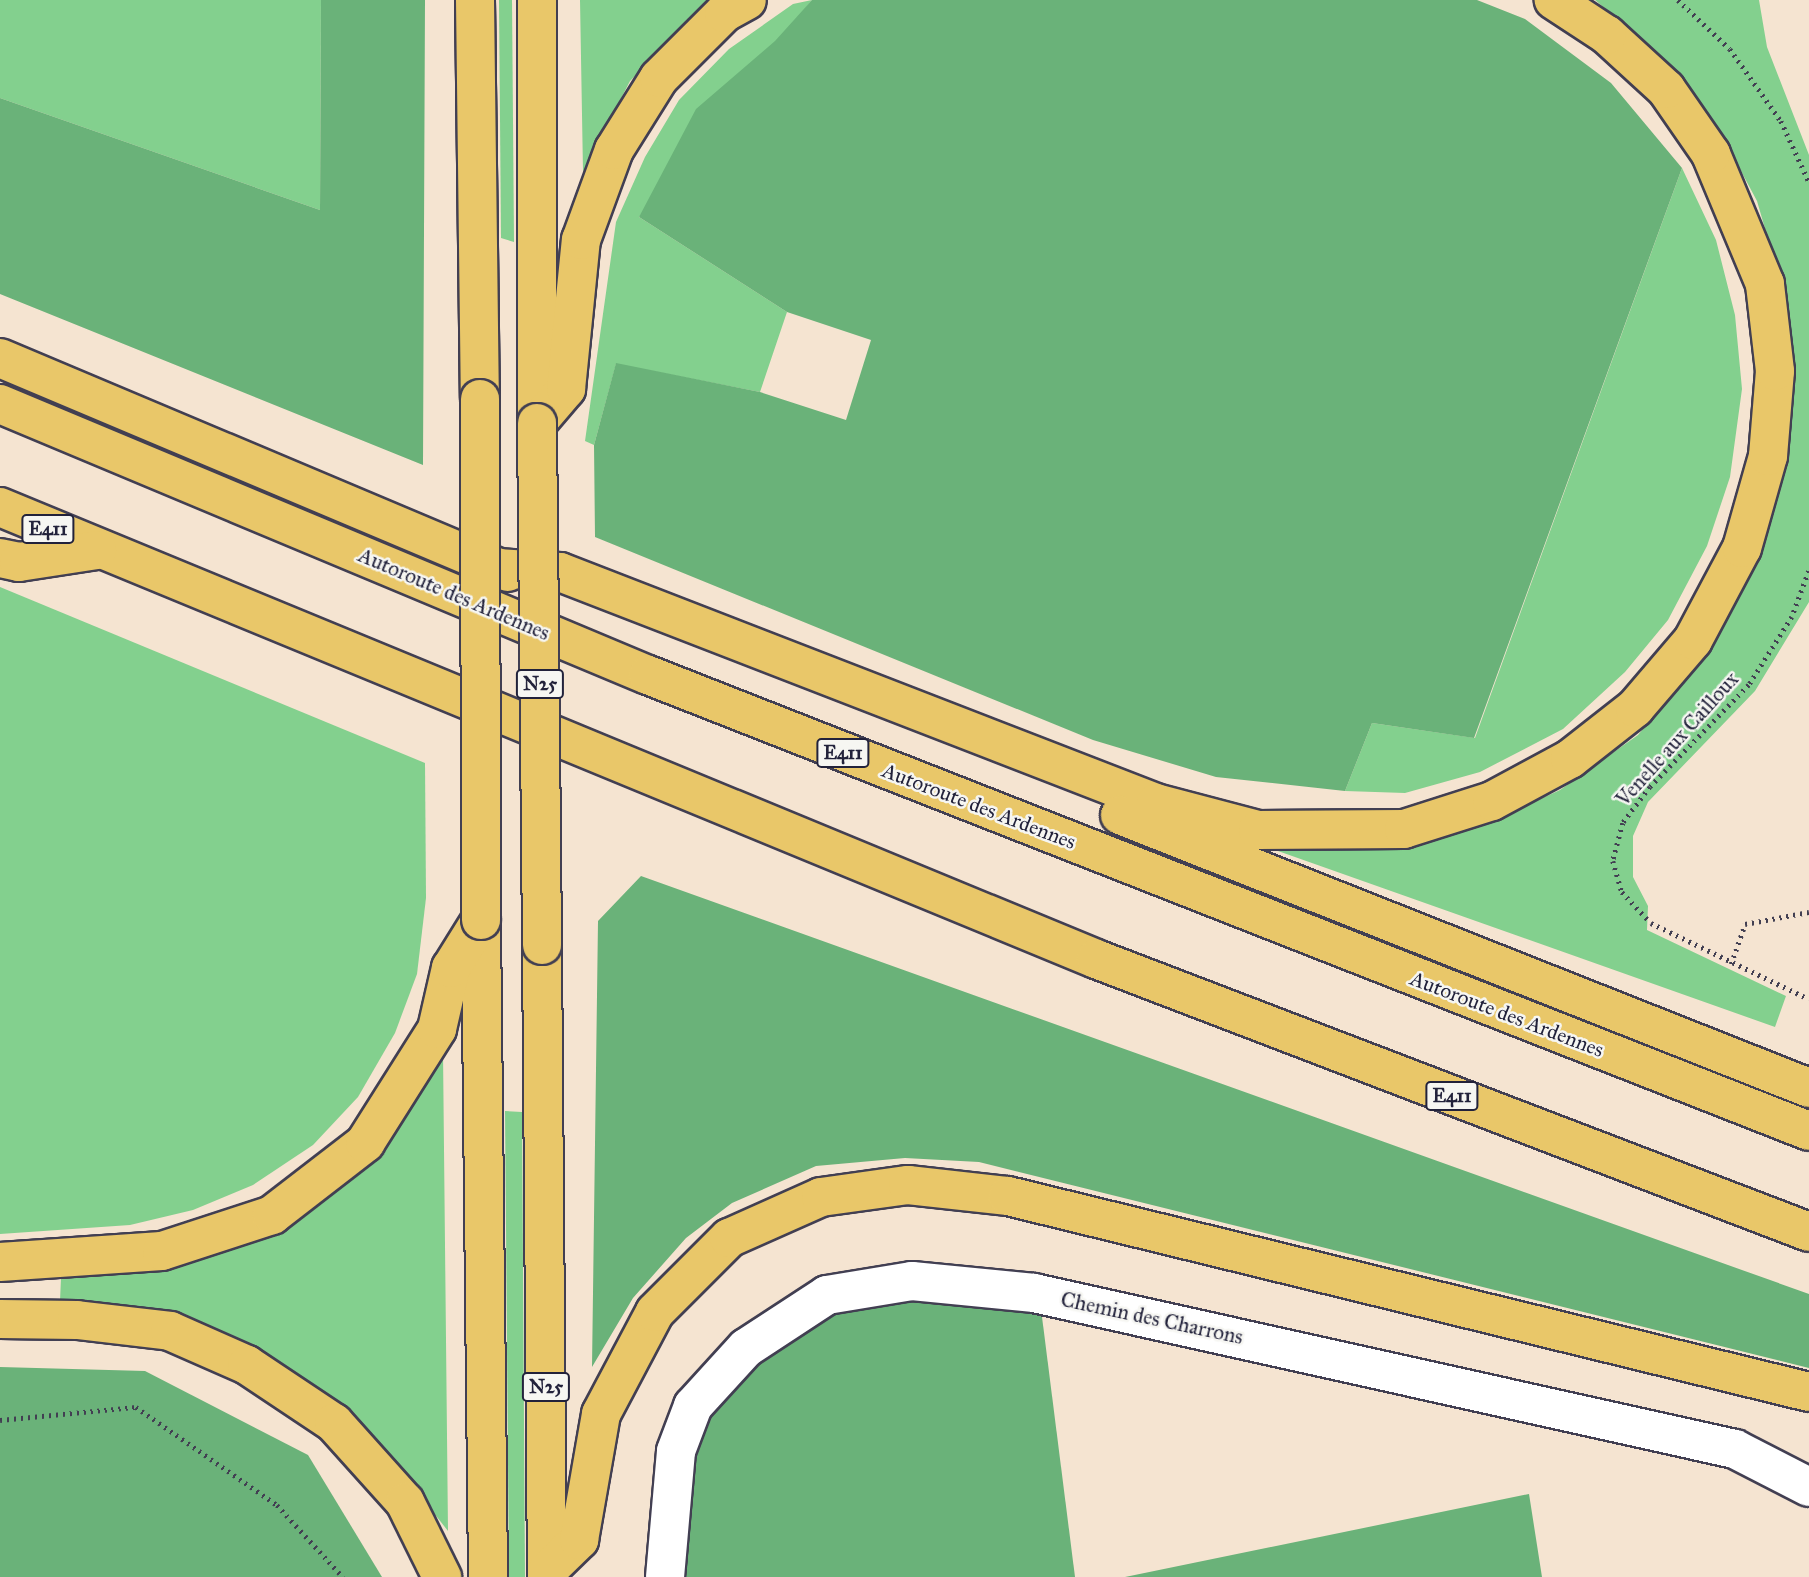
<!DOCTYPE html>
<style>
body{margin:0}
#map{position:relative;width:1809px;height:1577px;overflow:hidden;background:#f5e4d1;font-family:"IM FELL Great Primer",serif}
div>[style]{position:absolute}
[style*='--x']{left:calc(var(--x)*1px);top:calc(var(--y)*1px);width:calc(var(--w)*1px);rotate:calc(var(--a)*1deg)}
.green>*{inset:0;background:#83d08e}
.forest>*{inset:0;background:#6ab279}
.path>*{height:4.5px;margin-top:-2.25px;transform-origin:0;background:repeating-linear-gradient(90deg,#423f52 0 2px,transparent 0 7px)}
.roads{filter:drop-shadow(2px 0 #423f52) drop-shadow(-2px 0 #423f52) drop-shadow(0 2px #423f52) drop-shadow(0 -2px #423f52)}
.minor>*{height:38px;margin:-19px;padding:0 19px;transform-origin:19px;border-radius:19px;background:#fff}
.highway>*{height:38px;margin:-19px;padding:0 19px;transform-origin:19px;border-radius:19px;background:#e9c769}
.bridges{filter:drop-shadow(2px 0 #423f52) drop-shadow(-2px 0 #423f52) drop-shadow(0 2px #423f52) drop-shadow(0 -2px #423f52)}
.highway-bridge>*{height:38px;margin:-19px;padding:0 19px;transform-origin:19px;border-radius:19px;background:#e9c769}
span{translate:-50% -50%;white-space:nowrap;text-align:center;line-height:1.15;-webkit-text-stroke:5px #f6f6f2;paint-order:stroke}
.shield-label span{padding:2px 5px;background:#f6f6f2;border:2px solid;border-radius:5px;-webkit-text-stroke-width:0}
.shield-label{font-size:19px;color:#22223b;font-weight:700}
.street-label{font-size:21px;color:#22223b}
</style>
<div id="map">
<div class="green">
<div style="clip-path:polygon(0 0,321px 0,320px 210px,0 98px)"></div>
<div style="clip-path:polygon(499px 0,512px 0,514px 242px,501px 238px)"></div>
<div style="clip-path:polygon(580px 0,710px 0,630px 81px,583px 172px)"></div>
<div style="clip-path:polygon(812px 0,639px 217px,787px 312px,760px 392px,616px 364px,594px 445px,585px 441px,616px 222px,645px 157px,679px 100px,729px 49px,793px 4px)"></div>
<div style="clip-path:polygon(1595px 0,1759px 0,1767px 47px,1809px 155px,1809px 602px,1755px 691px,1648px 802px,1633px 836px,1633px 877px,1648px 906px,1647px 930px,1786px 996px,1775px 1027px,1278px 851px,1401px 848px,1481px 826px,1560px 790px,1638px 735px,1702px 659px,1761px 549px,1782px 287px,1757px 201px,1718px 128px,1658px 53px)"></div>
<div style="clip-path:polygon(1682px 168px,1716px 240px,1735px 315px,1742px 389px,1730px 477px,1707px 546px,1668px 620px,1625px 672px,1563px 729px,1480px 772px,1405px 793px,1345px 791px,1372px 723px,1475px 738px)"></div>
<div style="clip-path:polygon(0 587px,425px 763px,426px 898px,417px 974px,395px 1033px,358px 1097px,313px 1145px,253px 1185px,193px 1210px,130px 1225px,0 1234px)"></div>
<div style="clip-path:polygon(443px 1052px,448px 1531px,385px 1451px,343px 1409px,257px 1349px,196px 1322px,126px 1305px,60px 1301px,61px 1278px,119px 1275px,257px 1237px)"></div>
<div style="clip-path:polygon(505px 1111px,522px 1112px,525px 1577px,509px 1577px)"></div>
</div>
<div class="forest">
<div style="clip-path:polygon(321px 0,425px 0,423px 465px,0 294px,0 98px,320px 210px)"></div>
<div style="clip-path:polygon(812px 0,1477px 0,1525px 19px,1611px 83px,1682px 168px,1474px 738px,1372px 723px,1345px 791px,1216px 777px,1093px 740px,595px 537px,594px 445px,616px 363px,760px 392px,846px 420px,871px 340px,787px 312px,639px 217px,696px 109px,775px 41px)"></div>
<div style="clip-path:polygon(641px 876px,1809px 1294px,1809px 1368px,979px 1162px,905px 1158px,816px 1166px,732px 1203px,686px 1238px,633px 1298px,592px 1367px,598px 921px)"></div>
<div style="clip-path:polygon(908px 1294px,1041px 1309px,1075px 1577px,685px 1577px,687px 1491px,699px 1429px,758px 1357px,832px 1311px)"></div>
<div style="clip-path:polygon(0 1367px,145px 1371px,308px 1455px,382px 1577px,0 1577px)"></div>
<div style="clip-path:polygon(1529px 1494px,1542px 1577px,1125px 1577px)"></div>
</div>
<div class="path">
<div style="--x:1678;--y:0;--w:71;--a:43.3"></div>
<div style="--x:1730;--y:49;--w:88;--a:54.7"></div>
<div style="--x:1781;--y:121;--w:67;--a:65.3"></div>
<div style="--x:1809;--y:571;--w:49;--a:110.3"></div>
<div style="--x:1792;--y:617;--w:80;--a:122.3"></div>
<div style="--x:1749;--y:685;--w:142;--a:134.1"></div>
<div style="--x:1650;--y:787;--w:45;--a:126.9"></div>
<div style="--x:1623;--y:823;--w:39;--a:105"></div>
<div style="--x:1613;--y:861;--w:32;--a:74"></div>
<div style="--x:1622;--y:892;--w:42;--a:46.9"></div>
<div style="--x:1651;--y:923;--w:175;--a:25.7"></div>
<div style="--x:1731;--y:964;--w:42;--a:-70.7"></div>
<div style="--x:1745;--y:924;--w:65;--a:-10.6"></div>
<div style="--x:0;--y:1420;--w:137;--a:-5.5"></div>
<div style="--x:136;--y:1407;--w:172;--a:34.8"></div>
<div style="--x:277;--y:1505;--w:98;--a:47.5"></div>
</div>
<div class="roads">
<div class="minor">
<div style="--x:665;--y:1577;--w:126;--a:-85"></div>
<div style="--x:676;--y:1451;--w:48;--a:-69.3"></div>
<div style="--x:693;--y:1406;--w:79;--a:-47.6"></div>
<div style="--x:746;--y:1348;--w:97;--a:-33.2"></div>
<div style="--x:827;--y:1295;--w:86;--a:-9.4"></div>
<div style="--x:912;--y:1281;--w:123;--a:5.6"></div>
<div style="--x:1034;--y:1293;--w:718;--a:12.55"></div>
<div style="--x:1735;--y:1449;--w:83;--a:27.2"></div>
</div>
<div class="highway">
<div style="--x:475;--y:0;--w:399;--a:89.3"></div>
<div style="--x:537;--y:0;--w:423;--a:90"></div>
<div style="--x:0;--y:358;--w:551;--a:22.84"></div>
<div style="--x:0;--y:404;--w:702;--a:22.7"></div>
<div style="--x:648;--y:675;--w:1247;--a:21.44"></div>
<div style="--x:537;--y:423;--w:45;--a:-49.5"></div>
<div style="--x:566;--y:389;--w:150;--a:-84.3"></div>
<div style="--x:581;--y:240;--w:96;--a:-69.9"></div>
<div style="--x:614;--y:150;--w:85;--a:-58"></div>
<div style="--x:659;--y:78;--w:92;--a:-45"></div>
<div style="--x:724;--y:13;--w:26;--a:-29"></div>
<div style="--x:0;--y:507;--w:1186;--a:22.41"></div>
<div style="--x:1096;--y:959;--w:763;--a:20.95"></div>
<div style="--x:0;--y:558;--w:19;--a:12"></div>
<div style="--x:19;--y:562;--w:79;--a:-8.7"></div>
<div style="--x:497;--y:568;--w:63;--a:3.6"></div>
<div style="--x:560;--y:572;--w:639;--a:21.19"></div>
<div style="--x:1156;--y:803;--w:106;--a:14.8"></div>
<div style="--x:1258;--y:830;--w:146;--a:-0.4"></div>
<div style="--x:1404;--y:829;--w:92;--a:-17.7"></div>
<div style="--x:1492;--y:801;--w:89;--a:-28.3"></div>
<div style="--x:1570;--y:759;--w:83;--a:-38.1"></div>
<div style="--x:1635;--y:708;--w:89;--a:-49.5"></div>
<div style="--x:1693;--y:640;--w:104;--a:-62"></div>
<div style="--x:1742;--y:548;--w:96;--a:-74.2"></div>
<div style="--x:1768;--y:456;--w:85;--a:-85.3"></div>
<div style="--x:1775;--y:371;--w:88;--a:-96.6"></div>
<div style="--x:1765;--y:284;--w:141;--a:-112.6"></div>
<div style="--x:1711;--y:154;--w:79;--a:-124.7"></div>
<div style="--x:1666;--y:89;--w:80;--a:-137.5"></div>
<div style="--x:1607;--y:35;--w:64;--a:-146.6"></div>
<div style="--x:1120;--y:815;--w:741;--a:21.61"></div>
<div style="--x:481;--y:920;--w:657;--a:89.39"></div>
<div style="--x:542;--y:945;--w:632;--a:89.55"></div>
<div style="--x:0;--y:1262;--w:162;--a:-3.9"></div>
<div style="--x:162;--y:1251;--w:116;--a:-18.1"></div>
<div style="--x:272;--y:1215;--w:118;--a:-37.7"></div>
<div style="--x:365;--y:1143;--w:135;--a:-57.7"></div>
<div style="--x:437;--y:1029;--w:63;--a:-77.1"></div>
<div style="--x:451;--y:968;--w:57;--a:-58"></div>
<div style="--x:0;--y:1319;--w:77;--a:0.7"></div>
<div style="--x:77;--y:1320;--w:94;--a:6.7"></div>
<div style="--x:170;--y:1331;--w:84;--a:23.8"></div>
<div style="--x:247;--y:1365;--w:105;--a:33.7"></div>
<div style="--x:334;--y:1423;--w:106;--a:48.1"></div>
<div style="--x:405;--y:1502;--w:84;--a:63.7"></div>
<div style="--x:547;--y:1571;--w:45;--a:-44.1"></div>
<div style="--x:579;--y:1540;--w:128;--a:-80.1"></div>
<div style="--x:601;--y:1414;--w:115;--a:-62.1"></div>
<div style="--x:655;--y:1312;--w:105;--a:-45"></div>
<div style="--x:729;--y:1238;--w:101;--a:-24"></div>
<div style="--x:821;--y:1197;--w:88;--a:-7.9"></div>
<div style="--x:908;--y:1185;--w:101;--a:6.3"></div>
<div style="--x:1008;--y:1196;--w:825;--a:13.75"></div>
</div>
</div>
<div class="bridges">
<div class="highway-bridge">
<div style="--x:480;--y:399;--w:521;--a:89.89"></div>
<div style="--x:537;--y:423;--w:522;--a:89.45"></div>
</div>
</div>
<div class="shield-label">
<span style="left:48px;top:529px">E411</span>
<span style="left:540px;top:684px">N25</span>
<span style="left:843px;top:753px">E411</span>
<span style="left:1452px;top:1096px">E411</span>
<span style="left:546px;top:1387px">N25</span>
</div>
<div class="street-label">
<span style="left:454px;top:594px;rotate:23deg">Autoroute des Ardennes</span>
<span style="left:1677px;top:739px;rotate:-48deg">Venelle aux Cailloux</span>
<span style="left:979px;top:806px;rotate:21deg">Autoroute des Ardennes</span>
<span style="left:1507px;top:1014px;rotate:21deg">Autoroute des Ardennes</span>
<span style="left:1152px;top:1318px;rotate:12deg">Chemin des Charrons</span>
</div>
</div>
